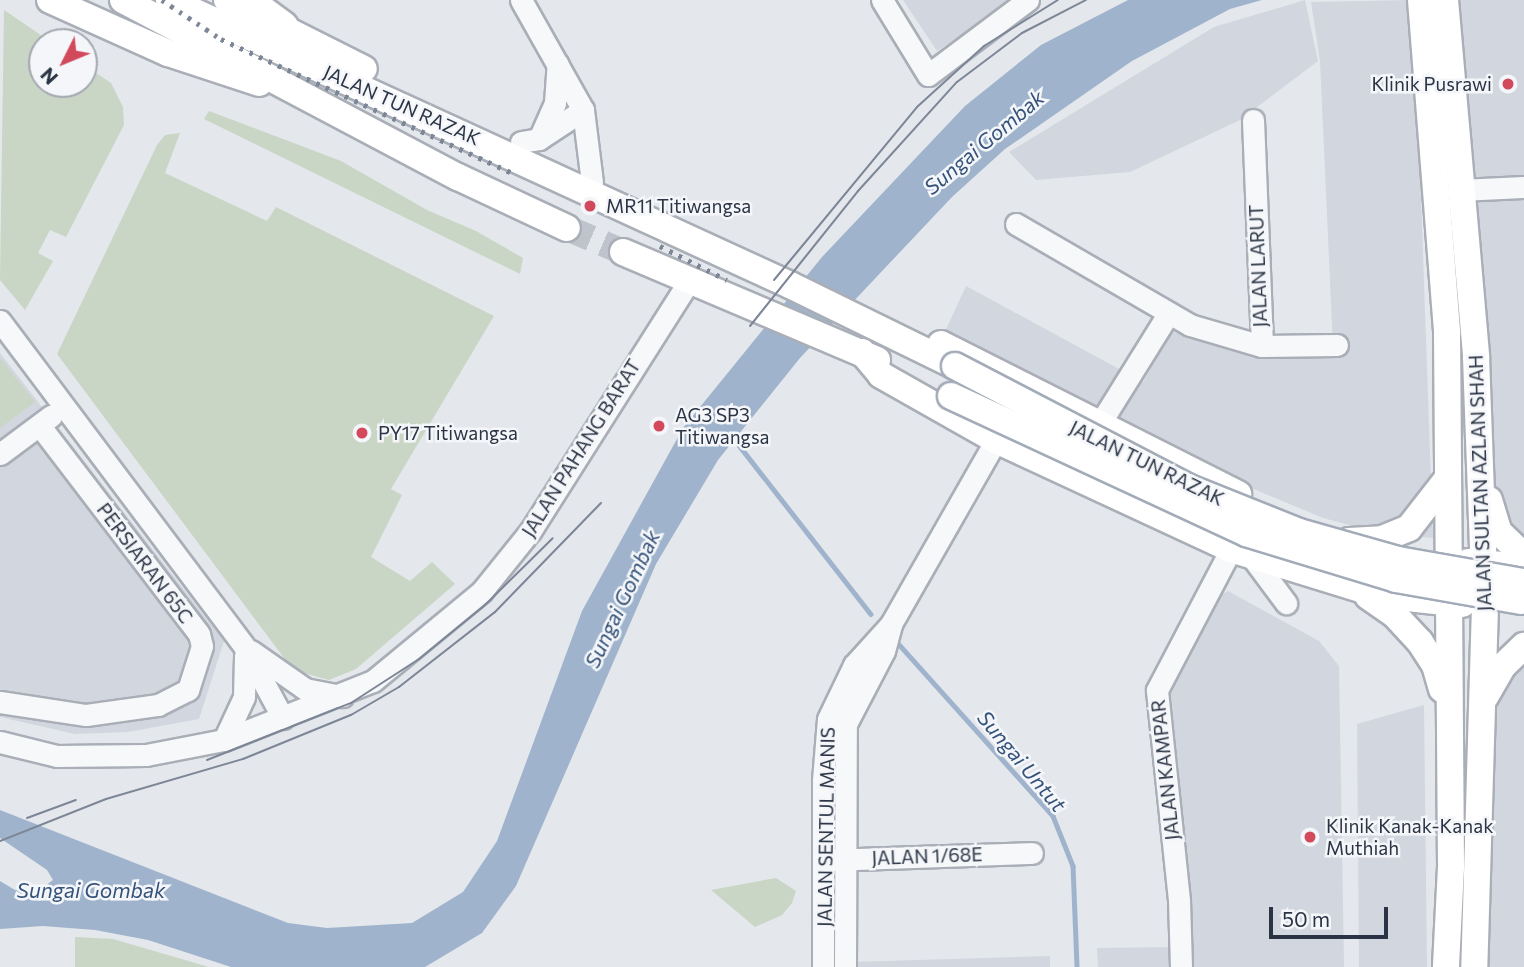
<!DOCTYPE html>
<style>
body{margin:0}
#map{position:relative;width:1524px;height:967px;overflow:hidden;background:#e4e7ec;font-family:Commissioner,sans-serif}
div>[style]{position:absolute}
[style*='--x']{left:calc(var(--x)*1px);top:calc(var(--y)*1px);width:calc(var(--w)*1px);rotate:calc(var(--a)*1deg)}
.built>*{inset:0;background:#d2d6de}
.green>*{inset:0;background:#c9d6c5}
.water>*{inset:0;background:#9fb4cc}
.stream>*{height:4.5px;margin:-2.25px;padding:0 2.25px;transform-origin:2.25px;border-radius:2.25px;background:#9fb4cc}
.major-tunnel>*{height:26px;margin-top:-13px;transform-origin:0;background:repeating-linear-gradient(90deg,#bfc3cb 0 26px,transparent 0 39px)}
.roads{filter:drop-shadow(2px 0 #a9aeb7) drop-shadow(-2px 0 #a9aeb7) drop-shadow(0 2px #a9aeb7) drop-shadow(0 -2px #a9aeb7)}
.minor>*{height:21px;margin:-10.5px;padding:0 10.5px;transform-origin:10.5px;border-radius:10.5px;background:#f7f8fa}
.major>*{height:26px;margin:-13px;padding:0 13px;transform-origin:13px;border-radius:13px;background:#fff}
.highway>*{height:32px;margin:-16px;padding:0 16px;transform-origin:16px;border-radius:16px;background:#fff}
.tram>*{height:2px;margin:-1px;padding:0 1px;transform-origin:1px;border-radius:1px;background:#7d8696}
.rail>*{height:4.5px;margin-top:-2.25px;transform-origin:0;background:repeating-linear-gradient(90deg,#7d8696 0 3.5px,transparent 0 10.5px)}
.bridges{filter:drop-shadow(2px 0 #a3abb8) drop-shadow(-2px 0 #a3abb8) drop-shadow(0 2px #a3abb8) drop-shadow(0 -2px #a3abb8)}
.major-bridge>*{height:26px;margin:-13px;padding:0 13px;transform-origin:13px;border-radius:13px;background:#fff}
.dots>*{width:19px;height:19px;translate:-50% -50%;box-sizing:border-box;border:4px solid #f4f6f9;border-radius:50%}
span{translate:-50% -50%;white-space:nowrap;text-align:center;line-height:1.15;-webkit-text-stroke:5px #f4f6f9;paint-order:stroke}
.poi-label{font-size:19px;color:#2b3445}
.right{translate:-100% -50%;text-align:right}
.left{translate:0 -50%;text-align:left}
.street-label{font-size:19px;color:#2b3445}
.water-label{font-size:21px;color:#34527a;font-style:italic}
.north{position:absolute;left:28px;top:28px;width:70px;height:70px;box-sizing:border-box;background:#f4f6f9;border:2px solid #a4a8b1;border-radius:50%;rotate:227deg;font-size:19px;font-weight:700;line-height:28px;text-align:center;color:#2b3445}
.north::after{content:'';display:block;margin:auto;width:24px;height:32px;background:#d1495b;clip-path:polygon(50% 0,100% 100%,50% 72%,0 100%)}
.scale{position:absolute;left:1269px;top:907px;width:119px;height:32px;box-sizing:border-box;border:4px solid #2b3445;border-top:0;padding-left:9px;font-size:21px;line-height:24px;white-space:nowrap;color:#2b3445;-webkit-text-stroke:5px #f4f6f9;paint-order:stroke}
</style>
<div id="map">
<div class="built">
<div style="clip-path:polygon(903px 0,1014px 0,937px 51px)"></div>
<div style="clip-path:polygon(1305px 0,1318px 61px,1240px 120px,1130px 172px,1036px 180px,1009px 152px,1214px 27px)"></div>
<div style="clip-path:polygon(1414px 0,1433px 538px,1372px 531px,1323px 518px,1237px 482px,943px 336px,966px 286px,1143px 382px,1171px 332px,1333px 347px,1320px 61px,1311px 2px)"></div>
<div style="clip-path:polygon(1454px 0,1524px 0,1524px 548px,1500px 525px,1494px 488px)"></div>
<div style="clip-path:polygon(0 353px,224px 641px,199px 719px,128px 732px,75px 734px,0 717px)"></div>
<div style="clip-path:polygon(1228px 591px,1319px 641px,1339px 666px,1344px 967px,1192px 967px,1170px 691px,1219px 596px)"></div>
<div style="clip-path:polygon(1524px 656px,1524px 967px,1475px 967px,1493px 700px)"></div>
<div style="clip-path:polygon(1424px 705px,1427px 967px,1359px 967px,1357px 724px)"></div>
<div style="clip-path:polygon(1171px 947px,1171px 967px,1098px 967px,1097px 948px)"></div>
<div style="clip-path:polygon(1050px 956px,1050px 967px,852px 967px,851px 962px)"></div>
</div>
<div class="green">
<div style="clip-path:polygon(4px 10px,51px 42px,42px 42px,42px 84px,84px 84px,84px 65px,111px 83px,123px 107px,124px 125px,66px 237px,50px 230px,38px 253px,53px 261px,25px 310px,0 280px)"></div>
<div style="clip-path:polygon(209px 111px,341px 161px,427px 210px,476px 231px,523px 258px,520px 274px,204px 119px)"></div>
<div style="clip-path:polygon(180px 133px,165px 173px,267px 221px,276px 207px,494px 316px,391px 489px,402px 495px,371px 557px,410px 581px,432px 562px,455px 584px,356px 669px,329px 680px,293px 670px,57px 354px,157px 145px,165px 135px)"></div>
<div style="clip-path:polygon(0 358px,35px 402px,0 428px)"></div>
<div style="clip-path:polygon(776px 878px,796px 891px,792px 903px,782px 915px,755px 927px,711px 890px)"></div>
<div style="clip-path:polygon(75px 937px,113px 939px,209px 967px,75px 967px)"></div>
</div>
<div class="water">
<div style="clip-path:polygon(1128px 0,1262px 0,1230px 9px,1132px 61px,1005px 149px,952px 197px,800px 358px,718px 460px,656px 564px,516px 886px,482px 933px,425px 967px,231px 967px,148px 940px,95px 930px,43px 926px,0 929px,0 881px,15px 890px,37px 892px,53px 880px,47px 870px,0 838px,0 810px,288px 923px,327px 928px,412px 923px,463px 892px,497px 841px,582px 611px,683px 428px,822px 257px,965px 106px,1041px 45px)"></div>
</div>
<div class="stream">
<div style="--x:731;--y:435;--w:227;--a:52"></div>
<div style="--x:896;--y:641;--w:235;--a:48.1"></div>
<div style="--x:1053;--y:816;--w:54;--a:68.2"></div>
<div style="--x:1073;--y:866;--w:101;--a:87.7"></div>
</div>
<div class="major-tunnel">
<div style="--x:567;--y:228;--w:61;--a:23.2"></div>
</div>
<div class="roads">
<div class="minor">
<div style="--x:521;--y:0;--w:126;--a:60.6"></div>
<div style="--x:583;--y:110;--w:73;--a:82.9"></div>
<div style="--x:882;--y:0;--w:88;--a:58.5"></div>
<div style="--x:928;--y:75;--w:125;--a:-36.9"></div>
<div style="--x:1253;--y:120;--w:226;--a:87.7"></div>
<div style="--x:539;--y:139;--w:39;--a:-66"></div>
<div style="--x:555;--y:103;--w:39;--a:-86"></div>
<div style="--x:521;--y:142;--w:18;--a:-9"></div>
<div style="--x:539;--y:139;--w:53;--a:-33.4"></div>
<div style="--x:1460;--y:190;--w:64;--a:-2.7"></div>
<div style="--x:1016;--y:224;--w:201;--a:30.1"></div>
<div style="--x:1190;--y:325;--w:75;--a:16.3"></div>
<div style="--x:1262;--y:346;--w:75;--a:-0.8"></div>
<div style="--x:0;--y:321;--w:406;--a:53.1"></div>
<div style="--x:244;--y:646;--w:82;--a:61.6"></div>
<div style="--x:1099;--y:425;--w:131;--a:-58.1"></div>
<div style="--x:0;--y:454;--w:64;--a:-36.7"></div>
<div style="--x:1251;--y:556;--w:59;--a:53.3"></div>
<div style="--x:251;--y:651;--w:66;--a:35.1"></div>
<div style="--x:305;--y:689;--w:38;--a:11"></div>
<div style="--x:0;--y:702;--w:87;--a:8.6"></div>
<div style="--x:86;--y:715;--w:73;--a:-7.9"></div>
<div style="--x:158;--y:705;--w:34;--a:-27"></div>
<div style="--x:188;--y:690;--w:46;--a:-72.3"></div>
<div style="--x:202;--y:646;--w:12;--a:-104"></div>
<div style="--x:199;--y:634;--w:263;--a:-127.4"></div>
<div style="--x:224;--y:740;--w:47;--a:-65.1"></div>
<div style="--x:244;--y:697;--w:42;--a:-88.6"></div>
<div style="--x:0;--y:742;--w:59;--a:13.8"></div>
<div style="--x:57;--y:756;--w:89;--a:-0.6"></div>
<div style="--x:146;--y:755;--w:79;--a:-10.9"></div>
<div style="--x:224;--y:740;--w:160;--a:-21.6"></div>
<div style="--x:373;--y:681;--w:141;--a:-39.5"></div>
<div style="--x:482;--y:591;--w:78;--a:-51.2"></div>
<div style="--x:531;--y:530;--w:295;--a:-57.6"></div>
<div style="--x:831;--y:860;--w:201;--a:-2"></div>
<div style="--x:823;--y:967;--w:187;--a:-90"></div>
<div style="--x:823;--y:780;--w:61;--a:-85.3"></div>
<div style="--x:828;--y:719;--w:60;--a:-64.3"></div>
<div style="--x:854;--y:665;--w:55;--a:-47.9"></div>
<div style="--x:845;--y:967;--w:243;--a:-89.8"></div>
<div style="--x:846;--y:724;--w:82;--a:-62.5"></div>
<div style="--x:884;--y:651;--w:28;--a:-75"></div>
<div style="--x:891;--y:624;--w:212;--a:-60.3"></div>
<div style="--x:1181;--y:967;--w:67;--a:-91.7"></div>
<div style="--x:1179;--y:900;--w:211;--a:-96"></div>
<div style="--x:1157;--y:690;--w:159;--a:-62.3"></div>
</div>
<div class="major">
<div style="--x:50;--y:0;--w:129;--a:24.2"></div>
<div style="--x:168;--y:53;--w:96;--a:18.2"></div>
<div style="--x:123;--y:0;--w:379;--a:27.9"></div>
<div style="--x:458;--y:177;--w:120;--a:25.1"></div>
<div style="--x:169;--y:0;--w:683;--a:24.65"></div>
<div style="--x:790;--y:285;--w:184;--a:26.1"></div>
<div style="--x:227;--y:0;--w:153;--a:26.7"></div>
<div style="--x:1421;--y:0;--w:333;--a:85.5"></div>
<div style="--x:1447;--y:332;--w:535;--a:89.57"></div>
<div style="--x:1451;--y:867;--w:100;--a:92.9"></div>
<div style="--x:1445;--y:0;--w:358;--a:85"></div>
<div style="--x:1476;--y:357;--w:249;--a:87.9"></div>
<div style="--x:1485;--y:606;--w:361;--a:91.7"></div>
<div style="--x:623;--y:252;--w:276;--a:23"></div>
<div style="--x:941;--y:344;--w:333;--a:26.8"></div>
<div style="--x:862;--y:352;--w:30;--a:50"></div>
<div style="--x:881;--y:375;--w:132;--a:29.5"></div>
<div style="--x:996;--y:440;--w:259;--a:24.9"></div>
<div style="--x:1231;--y:549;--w:156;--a:17.2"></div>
<div style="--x:1380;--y:595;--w:83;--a:6.2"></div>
<div style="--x:1489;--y:500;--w:34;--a:73"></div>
<div style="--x:1499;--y:532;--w:35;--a:44"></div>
<div style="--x:1349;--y:541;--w:33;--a:-3"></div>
<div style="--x:1382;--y:539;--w:29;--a:-22"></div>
<div style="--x:1409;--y:528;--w:63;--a:-52"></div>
<div style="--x:1468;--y:562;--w:56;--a:5.1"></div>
<div style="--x:1368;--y:596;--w:32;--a:35"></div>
<div style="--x:1394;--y:614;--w:38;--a:47"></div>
<div style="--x:1420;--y:642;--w:27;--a:57"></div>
<div style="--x:1435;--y:665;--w:25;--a:74"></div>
<div style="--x:1485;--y:697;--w:36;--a:-60"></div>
<div style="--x:1503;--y:666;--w:29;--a:-44"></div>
</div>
<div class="highway">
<div style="--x:245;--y:0;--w:46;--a:36.1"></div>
</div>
</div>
<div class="tram">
<div style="--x:774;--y:280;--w:224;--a:-50.4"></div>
<div style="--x:917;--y:107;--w:91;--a:-42.3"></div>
<div style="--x:984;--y:46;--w:87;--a:-31.9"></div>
<div style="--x:750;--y:326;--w:173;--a:-51.3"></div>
<div style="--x:858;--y:191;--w:147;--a:-47.8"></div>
<div style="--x:957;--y:82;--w:81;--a:-37"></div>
<div style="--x:1022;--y:33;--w:72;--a:-27.3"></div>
<div style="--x:207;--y:760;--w:155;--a:-21.6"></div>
<div style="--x:351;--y:703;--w:81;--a:-32.9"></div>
<div style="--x:419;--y:659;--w:85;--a:-39.3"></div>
<div style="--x:485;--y:605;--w:95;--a:-44.6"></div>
<div style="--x:27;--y:818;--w:52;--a:-20.2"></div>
<div style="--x:0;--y:841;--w:114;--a:-21.6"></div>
<div style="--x:106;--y:799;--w:143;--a:-16.3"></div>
<div style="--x:243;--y:759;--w:117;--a:-22.2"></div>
<div style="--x:351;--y:715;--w:56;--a:-30.3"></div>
<div style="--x:399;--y:687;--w:122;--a:-38"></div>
<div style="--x:495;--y:612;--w:152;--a:-45.8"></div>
</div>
<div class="rail">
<div style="--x:162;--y:0;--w:71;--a:33.5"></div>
<div style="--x:221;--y:39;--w:324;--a:24.7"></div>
<div style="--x:660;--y:246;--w:75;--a:26.9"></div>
</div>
<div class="bridges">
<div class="major-bridge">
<div style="--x:955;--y:366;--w:262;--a:27.5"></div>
<div style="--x:1187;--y:487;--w:121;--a:21.9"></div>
<div style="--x:1299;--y:532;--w:103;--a:15.8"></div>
<div style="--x:1398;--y:560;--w:127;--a:10"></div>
<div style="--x:951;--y:396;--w:325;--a:24.9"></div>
<div style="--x:1246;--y:533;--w:157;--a:17"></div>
<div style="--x:1396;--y:579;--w:127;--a:10"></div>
</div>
</div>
<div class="dots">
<div style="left:1508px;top:84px;background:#d1495b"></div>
<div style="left:590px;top:206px;background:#d1495b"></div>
<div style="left:659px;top:426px;background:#d1495b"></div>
<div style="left:362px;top:433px;background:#d1495b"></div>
<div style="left:1310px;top:837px;background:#d1495b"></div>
</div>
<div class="poi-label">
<span class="right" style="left:1492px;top:84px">Klinik Pusrawi</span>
<span class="left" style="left:606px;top:206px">MR11 Titiwangsa</span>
<span class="left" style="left:675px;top:426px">AG3 SP3<br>Titiwangsa</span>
<span class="left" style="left:378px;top:433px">PY17 Titiwangsa</span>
<span class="left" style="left:1326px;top:837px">Klinik Kanak-Kanak<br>Muthiah</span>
</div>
<div class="street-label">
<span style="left:402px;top:105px;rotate:24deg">JALAN TUN RAZAK</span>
<span style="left:1258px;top:266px;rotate:-92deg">JALAN LARUT</span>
<span style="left:581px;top:448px;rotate:-58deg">JALAN PAHANG BARAT</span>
<span style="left:1147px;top:463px;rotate:26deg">JALAN TUN RAZAK</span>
<span style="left:1480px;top:483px;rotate:-92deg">JALAN SULTAN AZLAN SHAH</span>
<span style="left:145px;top:563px;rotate:53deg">PERSIARAN 65C</span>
<span style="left:1165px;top:770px;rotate:-96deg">JALAN KAMPAR</span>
<span style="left:826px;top:827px;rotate:-89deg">JALAN SENTUL MANIS</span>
<span style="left:927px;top:856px;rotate:-2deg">JALAN 1/68E</span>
</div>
<div class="water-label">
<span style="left:984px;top:142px;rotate:-40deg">Sungai Gombak</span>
<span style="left:622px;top:599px;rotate:-65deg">Sungai Gombak</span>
<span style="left:1022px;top:761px;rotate:50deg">Sungai Untut</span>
<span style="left:91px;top:890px">Sungai Gombak</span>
</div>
<div class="north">N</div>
<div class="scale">50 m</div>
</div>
